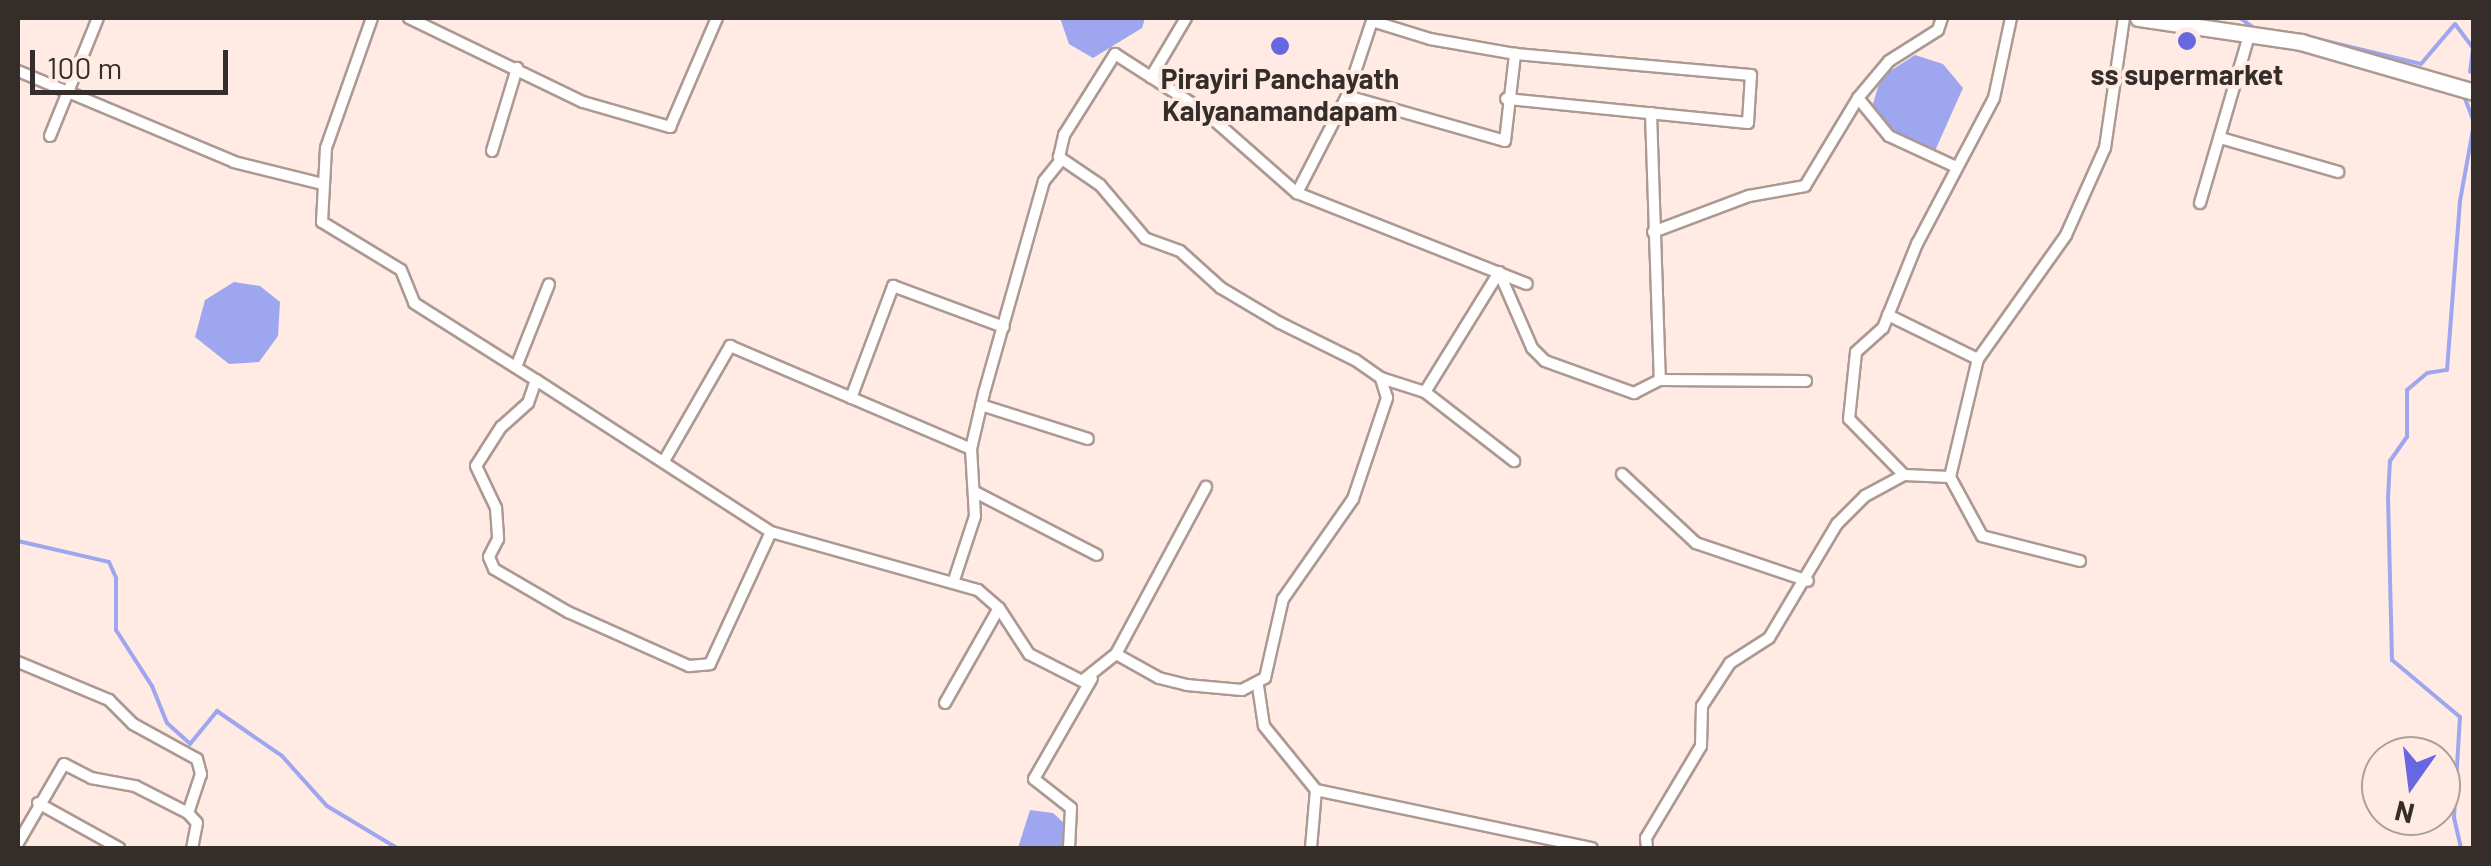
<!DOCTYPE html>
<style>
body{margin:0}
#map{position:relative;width:2491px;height:866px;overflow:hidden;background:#ffebe3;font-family:Barlow,sans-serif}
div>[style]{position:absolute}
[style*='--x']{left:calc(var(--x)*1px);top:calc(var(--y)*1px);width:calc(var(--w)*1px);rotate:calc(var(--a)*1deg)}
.water>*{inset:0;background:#9ea6f0}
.stream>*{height:4px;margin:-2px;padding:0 2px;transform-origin:2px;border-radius:2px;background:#9ea6f0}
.roads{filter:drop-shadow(2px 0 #ab9992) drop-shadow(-2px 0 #ab9992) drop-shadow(0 2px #ab9992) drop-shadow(0 -2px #ab9992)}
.minor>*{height:10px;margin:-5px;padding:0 5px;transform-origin:5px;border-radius:5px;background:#fff}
.secondary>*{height:15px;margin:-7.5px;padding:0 7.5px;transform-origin:7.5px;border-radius:7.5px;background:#fff}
.dots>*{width:28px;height:28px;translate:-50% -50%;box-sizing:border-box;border:5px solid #ffebe3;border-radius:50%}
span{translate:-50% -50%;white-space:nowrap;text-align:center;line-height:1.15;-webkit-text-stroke:8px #ffebe3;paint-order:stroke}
.poi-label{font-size:28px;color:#352d2a;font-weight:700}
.frame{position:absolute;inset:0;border:20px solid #352d2a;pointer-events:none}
.north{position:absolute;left:2361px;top:736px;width:100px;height:100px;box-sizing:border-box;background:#ffebe3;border:2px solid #ae9f99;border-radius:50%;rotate:194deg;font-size:28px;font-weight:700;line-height:40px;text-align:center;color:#352d2a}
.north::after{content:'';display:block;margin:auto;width:35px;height:45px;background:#6768e1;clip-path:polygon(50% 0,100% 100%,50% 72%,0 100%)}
.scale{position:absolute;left:30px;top:50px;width:198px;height:45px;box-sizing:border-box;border:5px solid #352d2a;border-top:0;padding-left:12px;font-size:30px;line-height:35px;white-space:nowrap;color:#352d2a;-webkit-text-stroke:8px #ffebe3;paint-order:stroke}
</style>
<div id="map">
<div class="water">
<div style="clip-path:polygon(1060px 18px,1145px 18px,1142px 28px,1093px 58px,1069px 44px)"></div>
<div style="clip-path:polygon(1915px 55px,1943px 64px,1963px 88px,1934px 153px,1888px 144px,1869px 117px,1881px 77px)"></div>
<div style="clip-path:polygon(234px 282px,260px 286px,280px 302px,278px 336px,259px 362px,229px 364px,195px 337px,205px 300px)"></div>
<div style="clip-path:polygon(1030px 810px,1053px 813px,1065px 824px,1064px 848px,1018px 848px)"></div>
</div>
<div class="stream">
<div style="--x:2240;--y:18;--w:19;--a:36"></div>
<div style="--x:2313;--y:38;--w:111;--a:13.5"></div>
<div style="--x:2421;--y:64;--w:52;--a:-49.6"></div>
<div style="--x:2455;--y:24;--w:30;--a:53"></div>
<div style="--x:2473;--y:48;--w:24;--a:97"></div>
<div style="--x:2464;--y:96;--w:28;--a:69"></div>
<div style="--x:18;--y:541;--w:93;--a:13"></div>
<div style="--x:109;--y:562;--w:17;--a:66"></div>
<div style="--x:116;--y:578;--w:52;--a:90"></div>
<div style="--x:116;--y:630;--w:67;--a:57.3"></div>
<div style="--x:152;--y:686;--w:40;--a:68"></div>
<div style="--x:167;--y:723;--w:31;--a:42"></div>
<div style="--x:190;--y:744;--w:43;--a:-50.7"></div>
<div style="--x:217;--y:711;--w:79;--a:34.7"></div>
<div style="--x:282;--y:756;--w:67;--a:48"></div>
<div style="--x:327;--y:806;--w:82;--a:31"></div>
<div style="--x:2461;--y:848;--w:32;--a:-103"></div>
<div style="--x:2454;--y:817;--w:100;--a:-86.6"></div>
<div style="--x:2460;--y:717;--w:89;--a:-140"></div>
<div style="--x:2392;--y:660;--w:162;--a:-91.4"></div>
<div style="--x:2388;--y:498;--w:37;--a:-87"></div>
<div style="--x:2390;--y:461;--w:29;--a:-55"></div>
<div style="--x:2407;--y:437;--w:47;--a:-90"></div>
<div style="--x:2407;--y:390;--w:26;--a:-40"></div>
<div style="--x:2427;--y:373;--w:20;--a:-9"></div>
<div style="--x:2447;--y:370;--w:169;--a:-85.6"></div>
<div style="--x:2460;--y:201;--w:78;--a:-79.7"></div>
</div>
<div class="roads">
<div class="minor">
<div style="--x:372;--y:18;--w:138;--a:109.5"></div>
<div style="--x:326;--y:148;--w:74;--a:93.1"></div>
<div style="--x:322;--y:222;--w:92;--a:31.3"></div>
<div style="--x:401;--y:270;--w:35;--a:68"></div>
<div style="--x:414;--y:303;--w:144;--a:32.3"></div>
<div style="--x:536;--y:380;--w:24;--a:109"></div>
<div style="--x:528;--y:403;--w:36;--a:138"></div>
<div style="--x:501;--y:427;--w:46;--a:122.7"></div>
<div style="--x:476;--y:466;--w:47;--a:64.5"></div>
<div style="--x:496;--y:508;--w:31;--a:86"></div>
<div style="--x:498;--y:539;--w:20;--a:117"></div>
<div style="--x:489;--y:557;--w:13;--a:67"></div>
<div style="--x:494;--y:569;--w:86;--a:30.2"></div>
<div style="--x:568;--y:612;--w:133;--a:24.1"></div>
<div style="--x:689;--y:666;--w:21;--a:-5"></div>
<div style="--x:710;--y:664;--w:145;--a:-65.2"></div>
<div style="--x:771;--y:532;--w:215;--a:15.7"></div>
<div style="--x:978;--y:590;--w:28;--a:41"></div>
<div style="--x:999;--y:608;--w:55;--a:56.9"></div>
<div style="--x:1029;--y:654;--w:59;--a:27"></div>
<div style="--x:1082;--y:681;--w:43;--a:-38.5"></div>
<div style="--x:1116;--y:654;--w:49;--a:29.2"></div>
<div style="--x:1159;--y:678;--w:29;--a:14"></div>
<div style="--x:1187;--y:685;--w:55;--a:5.2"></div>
<div style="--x:1242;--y:690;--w:26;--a:-28"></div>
<div style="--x:1265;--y:678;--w:81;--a:-77.2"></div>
<div style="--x:1283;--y:599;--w:122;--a:-55"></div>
<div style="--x:1353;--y:499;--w:107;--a:-71.4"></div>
<div style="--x:1387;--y:398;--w:21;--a:-107"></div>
<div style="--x:1381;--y:378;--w:32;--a:-145"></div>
<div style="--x:1355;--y:360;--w:84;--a:-153.7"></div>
<div style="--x:1280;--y:323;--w:69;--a:-149.3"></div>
<div style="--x:1221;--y:288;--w:55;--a:-137.9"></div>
<div style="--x:1180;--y:251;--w:37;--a:-160"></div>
<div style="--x:1145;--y:238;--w:70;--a:-130.3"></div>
<div style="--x:1100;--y:185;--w:50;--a:-145.7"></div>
<div style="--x:1059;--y:157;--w:23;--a:-77"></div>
<div style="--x:1064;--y:135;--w:96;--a:-57.8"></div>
<div style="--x:1115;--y:54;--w:43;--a:32.6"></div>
<div style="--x:409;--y:18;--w:193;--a:25.8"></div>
<div style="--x:583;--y:102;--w:91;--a:16"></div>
<div style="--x:670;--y:127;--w:119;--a:-66.7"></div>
<div style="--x:1186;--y:18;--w:69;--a:120.7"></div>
<div style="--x:1151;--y:77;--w:64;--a:32.9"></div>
<div style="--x:1205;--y:112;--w:123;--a:41.4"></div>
<div style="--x:1373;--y:18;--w:82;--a:108.4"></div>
<div style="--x:1347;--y:96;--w:164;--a:15.9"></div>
<div style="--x:1505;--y:141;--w:88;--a:-83.4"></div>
<div style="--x:1372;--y:21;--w:61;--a:17.2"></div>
<div style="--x:1430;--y:39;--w:86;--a:10"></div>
<div style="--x:1515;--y:54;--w:237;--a:5.1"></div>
<div style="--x:1751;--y:75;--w:48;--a:93.6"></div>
<div style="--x:1748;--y:123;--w:243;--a:-174.3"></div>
<div style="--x:18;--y:71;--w:234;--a:22.8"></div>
<div style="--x:234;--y:162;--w:91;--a:14"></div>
<div style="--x:1347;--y:96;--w:109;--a:117.3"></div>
<div style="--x:1297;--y:193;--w:247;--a:21.6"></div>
<div style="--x:1858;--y:98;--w:49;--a:50.8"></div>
<div style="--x:1889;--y:136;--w:74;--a:24.8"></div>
<div style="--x:1651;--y:113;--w:267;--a:88.1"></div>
<div style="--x:1660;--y:380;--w:146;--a:0.4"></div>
<div style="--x:50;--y:136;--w:127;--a:-67.9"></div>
<div style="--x:2224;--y:139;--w:119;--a:16.1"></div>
<div style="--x:492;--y:151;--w:87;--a:-73.2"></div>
<div style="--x:2200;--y:203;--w:175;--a:-73.7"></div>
<div style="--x:1653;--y:232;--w:103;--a:-20.6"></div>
<div style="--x:1749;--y:196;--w:57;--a:-10.1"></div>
<div style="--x:1805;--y:186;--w:103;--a:-58.9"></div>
<div style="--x:1858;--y:98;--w:48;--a:-50"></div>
<div style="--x:1889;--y:61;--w:58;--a:-32.3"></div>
<div style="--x:1938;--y:30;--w:13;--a:-72"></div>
<div style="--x:1888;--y:315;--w:100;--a:26.1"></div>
<div style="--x:516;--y:367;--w:89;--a:-68.3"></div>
<div style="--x:1381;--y:378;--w:46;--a:17.7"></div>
<div style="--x:1425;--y:392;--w:113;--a:37.8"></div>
<div style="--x:536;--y:380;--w:280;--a:32.9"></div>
<div style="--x:1425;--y:392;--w:141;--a:-58.3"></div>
<div style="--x:1499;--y:272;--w:83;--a:66.5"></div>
<div style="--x:1532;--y:348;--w:18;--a:45"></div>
<div style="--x:1545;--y:361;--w:95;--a:19.8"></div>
<div style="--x:1634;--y:393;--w:29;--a:-27"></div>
<div style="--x:851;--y:398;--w:120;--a:-69.4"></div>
<div style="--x:893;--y:286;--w:118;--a:20.3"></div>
<div style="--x:981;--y:405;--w:112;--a:17.6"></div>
<div style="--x:664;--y:461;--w:133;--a:-60.1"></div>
<div style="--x:730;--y:346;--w:262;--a:23.1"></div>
<div style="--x:1622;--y:474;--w:101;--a:43"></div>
<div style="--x:1696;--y:543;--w:118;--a:18.7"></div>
<div style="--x:1904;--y:475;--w:46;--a:2.5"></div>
<div style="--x:975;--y:492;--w:137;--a:27.3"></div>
<div style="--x:2080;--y:561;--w:101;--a:-165.7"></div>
<div style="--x:1982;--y:536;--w:67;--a:-118.5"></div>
<div style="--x:1950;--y:477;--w:121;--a:-76.7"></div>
<div style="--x:1978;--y:359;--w:152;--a:-54.6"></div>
<div style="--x:2066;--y:235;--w:95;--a:-65.9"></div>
<div style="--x:2105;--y:148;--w:131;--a:-81.7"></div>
<div style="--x:954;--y:580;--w:67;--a:-71.8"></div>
<div style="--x:975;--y:516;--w:67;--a:-93.4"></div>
<div style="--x:971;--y:449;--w:57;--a:-76.9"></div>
<div style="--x:984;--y:393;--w:220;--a:-74.2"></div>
<div style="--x:1044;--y:181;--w:28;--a:-51"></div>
<div style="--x:1116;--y:654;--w:190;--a:-61.7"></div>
<div style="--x:18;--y:662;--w:99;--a:22.7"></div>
<div style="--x:109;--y:700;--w:34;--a:45"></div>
<div style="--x:133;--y:724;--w:73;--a:28.7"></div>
<div style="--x:197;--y:759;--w:16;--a:75"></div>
<div style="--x:201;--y:774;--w:41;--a:108.4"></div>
<div style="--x:188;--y:813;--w:13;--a:48"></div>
<div style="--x:197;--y:823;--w:25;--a:101"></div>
<div style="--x:1258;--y:686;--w:40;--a:81.5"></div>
<div style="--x:1264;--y:726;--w:82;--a:50.9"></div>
<div style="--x:1316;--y:790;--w:282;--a:11.9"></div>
<div style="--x:945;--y:703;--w:109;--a:-60.4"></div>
<div style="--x:38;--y:803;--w:93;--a:29.1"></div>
<div style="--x:18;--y:843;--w:91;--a:-59.8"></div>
<div style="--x:64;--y:764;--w:30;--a:27"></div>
<div style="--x:91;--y:778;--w:45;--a:10.3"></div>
<div style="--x:135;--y:786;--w:59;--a:27"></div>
<div style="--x:1069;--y:848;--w:40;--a:-87.1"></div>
<div style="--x:1071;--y:808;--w:47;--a:-141.9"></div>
<div style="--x:1034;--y:779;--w:116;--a:-60.1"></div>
<div style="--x:1311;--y:848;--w:58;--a:-85.1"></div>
<div style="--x:1647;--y:848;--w:10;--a:-96"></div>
<div style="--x:1646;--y:838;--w:107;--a:-59.1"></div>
<div style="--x:1701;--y:746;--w:40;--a:-88.6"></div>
<div style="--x:1702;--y:706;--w:51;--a:-56.9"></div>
<div style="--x:1730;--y:663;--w:46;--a:-32.7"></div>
<div style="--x:1769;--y:638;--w:133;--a:-59.2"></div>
<div style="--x:1837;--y:524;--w:40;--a:-45"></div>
<div style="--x:1865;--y:496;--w:44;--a:-28.3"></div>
<div style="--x:1904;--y:475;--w:78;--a:-134.5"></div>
<div style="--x:1849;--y:419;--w:67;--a:-84"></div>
<div style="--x:1856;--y:352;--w:36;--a:-42"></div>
<div style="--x:1883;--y:328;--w:91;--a:-68"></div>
<div style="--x:1917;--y:244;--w:165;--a:-62.2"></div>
<div style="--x:1994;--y:98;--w:82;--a:-78"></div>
</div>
<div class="secondary">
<div style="--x:2138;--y:18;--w:165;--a:8.4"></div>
<div style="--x:2301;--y:42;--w:180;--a:16.1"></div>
</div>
</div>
<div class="dots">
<div style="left:2187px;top:41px;background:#6768e1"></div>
<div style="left:1280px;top:46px;background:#6768e1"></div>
</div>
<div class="poi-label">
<span style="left:2187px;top:74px">ss supermarket</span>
<span style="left:1280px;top:94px">Pirayiri Panchayath<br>Kalyanamandapam</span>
</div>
<div class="frame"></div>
<div class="north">N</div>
<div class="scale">100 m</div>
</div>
